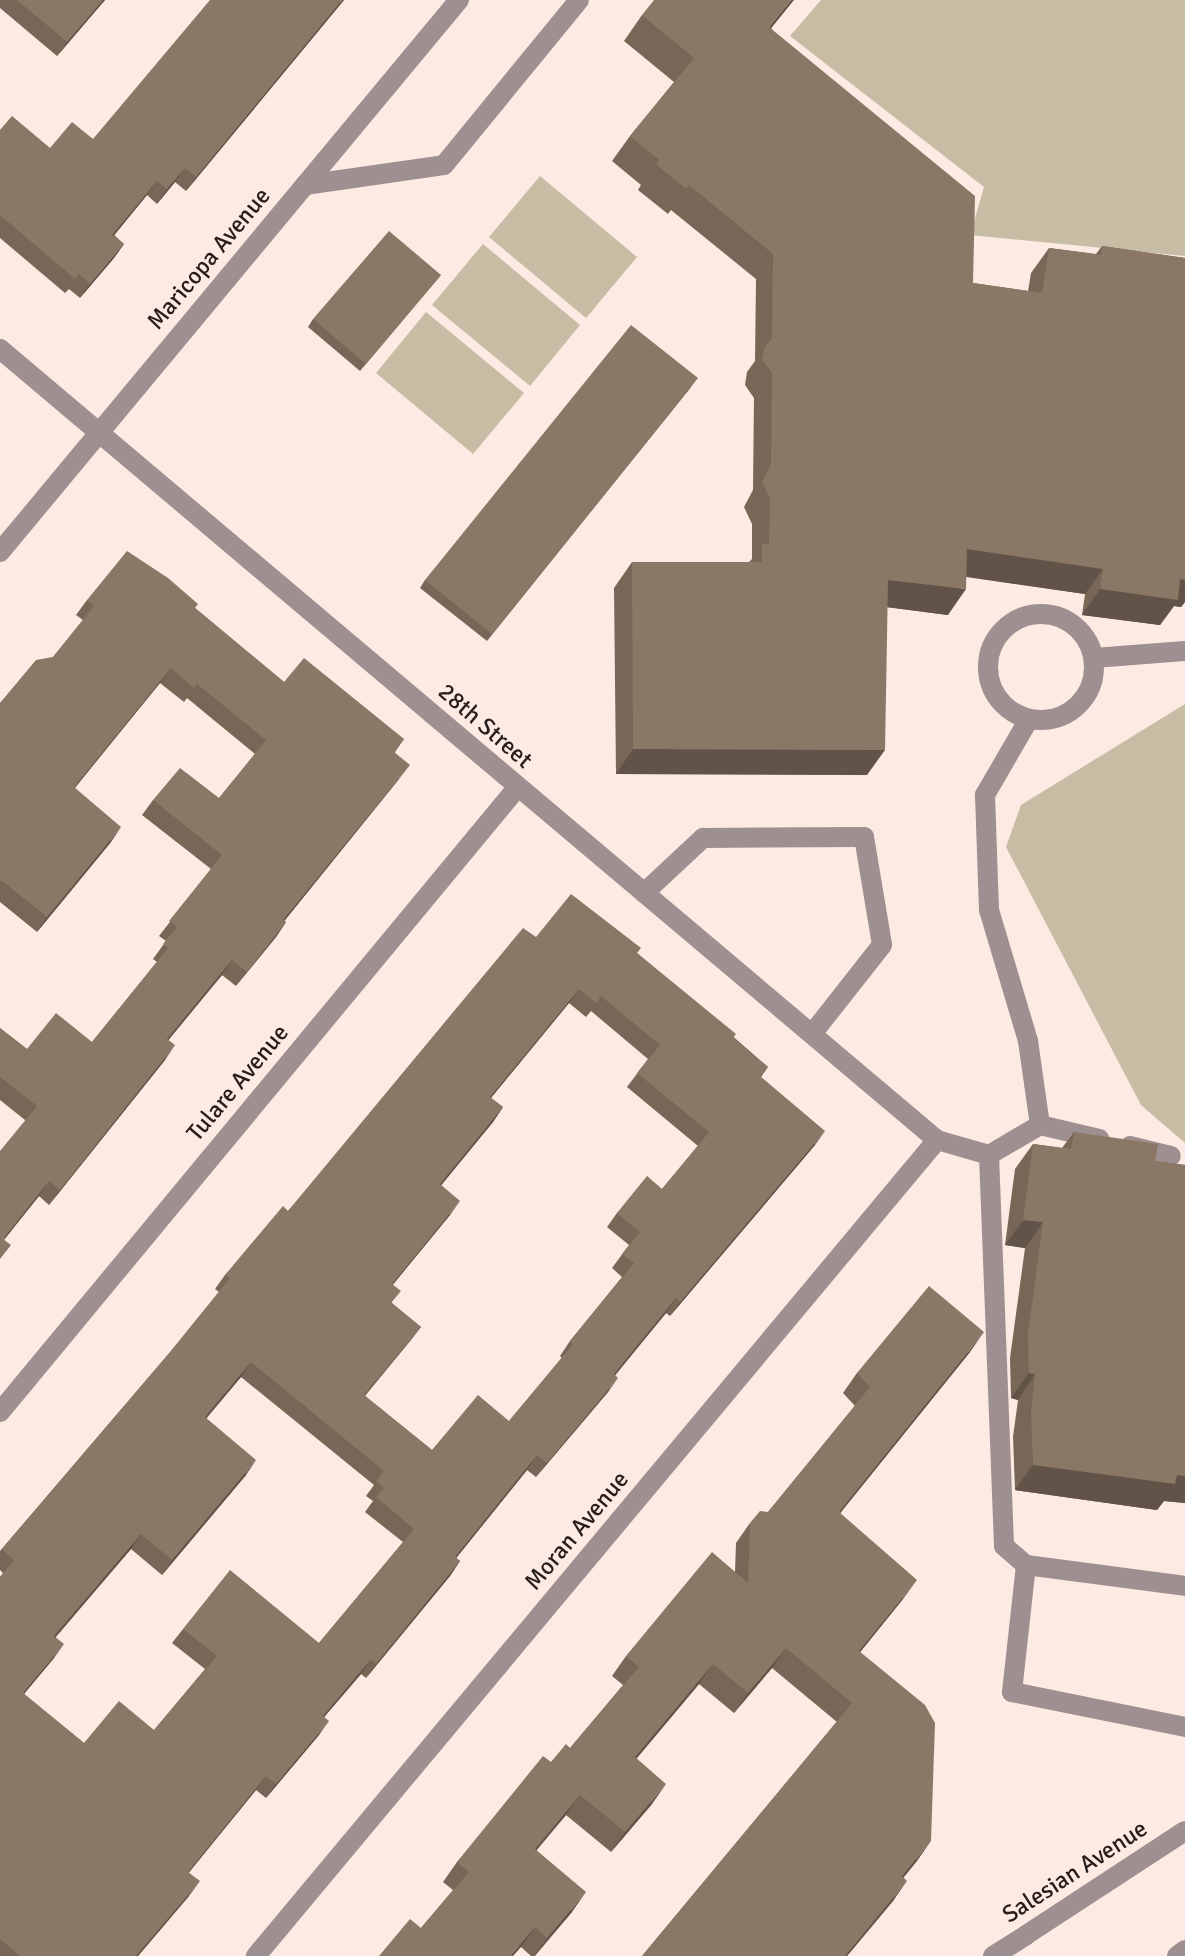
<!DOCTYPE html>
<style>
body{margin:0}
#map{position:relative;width:1185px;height:1956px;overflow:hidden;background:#fceae3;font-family:Signika,sans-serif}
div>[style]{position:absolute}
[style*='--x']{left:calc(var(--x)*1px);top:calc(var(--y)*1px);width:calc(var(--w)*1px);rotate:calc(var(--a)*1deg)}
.green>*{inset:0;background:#c7bca4}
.lane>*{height:20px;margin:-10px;padding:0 10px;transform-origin:10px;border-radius:10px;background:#9e9090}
.lane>.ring{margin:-10px;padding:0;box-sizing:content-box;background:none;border:20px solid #9e9090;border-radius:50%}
.street>*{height:20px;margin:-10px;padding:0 10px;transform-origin:10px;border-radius:10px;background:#9e9090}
.wall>*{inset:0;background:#786657}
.shaded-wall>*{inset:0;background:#615347}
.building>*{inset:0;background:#8b7765}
span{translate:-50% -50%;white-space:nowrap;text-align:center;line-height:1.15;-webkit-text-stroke:6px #fceae3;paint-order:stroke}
.street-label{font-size:24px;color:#281d1a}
</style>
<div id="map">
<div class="green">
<div style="clip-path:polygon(821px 0,1185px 0,1185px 256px,970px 235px,984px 187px,790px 36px)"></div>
<div style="clip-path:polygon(540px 176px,637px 257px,586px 318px,489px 237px)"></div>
<div style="clip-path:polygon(483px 244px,580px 325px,530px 386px,432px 305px)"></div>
<div style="clip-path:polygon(426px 312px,524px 393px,473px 454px,376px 373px)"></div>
<div style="clip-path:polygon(1185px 704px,1185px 1143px,1141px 1105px,1006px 847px,1021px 805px)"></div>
</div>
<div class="lane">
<div style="--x:305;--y:185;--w:140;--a:-8.2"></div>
<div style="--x:444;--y:165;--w:213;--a:-50.7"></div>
<div class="ring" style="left:988px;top:614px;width:86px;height:86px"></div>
<div style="--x:1094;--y:658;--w:91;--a:-4.4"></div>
<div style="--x:1029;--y:719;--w:88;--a:120.1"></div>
<div style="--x:985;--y:795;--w:115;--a:88"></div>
<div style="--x:989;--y:910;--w:137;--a:73.4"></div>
<div style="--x:1028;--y:1041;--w:85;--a:81.9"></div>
<div style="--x:644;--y:893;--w:81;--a:-43"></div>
<div style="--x:703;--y:838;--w:161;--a:-0.4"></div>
<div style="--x:864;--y:837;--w:109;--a:80.5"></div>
<div style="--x:882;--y:945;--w:113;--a:128.2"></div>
<div style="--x:937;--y:1140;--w:54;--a:16.1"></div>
<div style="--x:989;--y:1155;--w:391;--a:87.8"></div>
<div style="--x:1004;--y:1546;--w:29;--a:41"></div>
<div style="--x:1026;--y:1565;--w:160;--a:7.5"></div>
<div style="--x:1130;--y:1146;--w:42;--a:13.7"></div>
<div style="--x:989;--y:1155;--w:59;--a:-30.5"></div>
<div style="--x:1040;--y:1125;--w:61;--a:13.3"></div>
<div style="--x:1026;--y:1565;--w:128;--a:96.3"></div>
<div style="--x:1012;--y:1692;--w:177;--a:11.4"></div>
<div style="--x:1026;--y:1935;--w:190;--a:-33.2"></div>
<div style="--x:1177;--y:1956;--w:10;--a:-37"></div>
</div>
<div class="street">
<div style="--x:0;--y:349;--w:1226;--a:40.17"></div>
<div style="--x:937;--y:1140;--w:1063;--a:129.85"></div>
<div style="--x:0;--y:552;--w:718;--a:-50.26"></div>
<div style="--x:0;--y:1412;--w:810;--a:-50.36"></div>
<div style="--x:993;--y:1956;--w:39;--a:-32"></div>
</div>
<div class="wall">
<div style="clip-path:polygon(0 0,105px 0,57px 56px,0 8px)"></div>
<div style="clip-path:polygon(344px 0,186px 191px,175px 182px,157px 204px,147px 195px,114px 235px,124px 244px,114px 258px,80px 298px,69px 289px,65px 293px,0 238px,0 130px,50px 148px,93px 139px)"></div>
<div style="clip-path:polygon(642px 15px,771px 28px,973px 283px,1028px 291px,1031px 273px,1049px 248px,1096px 254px,1102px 246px,1185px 258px,1185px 602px,1181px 607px,1174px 606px,1160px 625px,1082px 615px,1085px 594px,966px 577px,948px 615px,887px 607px,867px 775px,616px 774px,614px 588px,632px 562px,749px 562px,752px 559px,752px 524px,744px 507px,753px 490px,754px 398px,745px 385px,747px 372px,755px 361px,756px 279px,671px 210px,668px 214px,638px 190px,641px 185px,612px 161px,630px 136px,674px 82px,624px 41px)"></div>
<div style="clip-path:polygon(441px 275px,360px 371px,308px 327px,313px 319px)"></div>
<div style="clip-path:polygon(692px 386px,487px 641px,420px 588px,425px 580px)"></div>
<div style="clip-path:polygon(87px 600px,195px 608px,284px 682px,404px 739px,395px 752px,399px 779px,284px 921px,286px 922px,276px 937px,236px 986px,222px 975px,168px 1040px,165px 1060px,49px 1205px,39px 1196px,4px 1239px,0 1261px,25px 1120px,0 1100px,0 1028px,27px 1049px,92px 1042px,157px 962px,153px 959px,166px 941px,159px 936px,211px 869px,142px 815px,153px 800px,219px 798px,255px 754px,187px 698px,184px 702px,160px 683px,75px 788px,111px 842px,37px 932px,0 902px,0 703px,53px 657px,83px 620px,76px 615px)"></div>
<div style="clip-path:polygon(evenodd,536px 937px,637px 953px,768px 1067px,761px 1077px,815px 1145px,670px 1316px,666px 1313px,615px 1375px,608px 1392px,536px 1477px,527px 1470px,456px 1558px,460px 1561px,450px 1576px,366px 1678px,361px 1674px,324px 1717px,319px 1735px,266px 1798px,256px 1790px,189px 1872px,189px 1896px,138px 1956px,0 1956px,0 1577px,3px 1573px,0 1570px,0 1551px,171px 1351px,219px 1292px,215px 1289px,225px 1275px,288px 1211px,536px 937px,569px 1003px,586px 1017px,591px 1011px,648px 1059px,627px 1087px,698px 1146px,662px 1189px,617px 1213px,607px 1227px,629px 1245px,612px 1268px,622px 1277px,570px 1341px,560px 1356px,562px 1358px,509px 1421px,432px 1450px,365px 1396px,410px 1341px,421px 1327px,392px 1303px,393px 1284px,450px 1215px,441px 1185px,493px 1122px,503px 1107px,491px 1098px,569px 1003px,536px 937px,241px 1377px,374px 1485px,366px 1496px,373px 1501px,365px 1512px,403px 1542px,319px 1643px,183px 1629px,172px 1643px,205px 1669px,154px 1730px,84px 1743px,24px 1694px,54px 1658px,56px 1637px,131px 1549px,162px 1575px,246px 1475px,206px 1418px,241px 1377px)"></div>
<div style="clip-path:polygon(1074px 1132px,1155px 1161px,1185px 1165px,1185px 1503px,1164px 1501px,1157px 1510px,1015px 1490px,1013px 1437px,1018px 1400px,1011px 1398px,1010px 1358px,1025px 1248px,1005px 1245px,1015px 1169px,1033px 1144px,1062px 1148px)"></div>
<div style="clip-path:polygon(970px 1352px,840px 1513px,903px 1599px,860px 1652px,917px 1861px,903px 1878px,893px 1901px,847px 1956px,642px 1956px,837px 1722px,772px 1668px,734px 1713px,699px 1684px,636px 1759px,652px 1804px,611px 1852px,566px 1815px,536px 1850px,572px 1912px,535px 1956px,531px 1956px,521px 1947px,421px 1928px,453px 1890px,443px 1882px,457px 1862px,551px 1762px,570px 1748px,623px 1685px,612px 1676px,626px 1656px,735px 1572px,736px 1543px,750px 1523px,768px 1512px,855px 1406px,843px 1393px,857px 1373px)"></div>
</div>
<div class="shaded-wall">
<div style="clip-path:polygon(103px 0,105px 0,57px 56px,67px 42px)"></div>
<div style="clip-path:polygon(342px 0,344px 0,186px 191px,196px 177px)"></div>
<div style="clip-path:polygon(791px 0,794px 0,752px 52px,769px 27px)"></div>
<div style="clip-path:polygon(185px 168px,175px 182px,157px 204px,167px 189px)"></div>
<div style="clip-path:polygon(157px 181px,147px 195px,103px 249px,112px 235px)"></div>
<div style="clip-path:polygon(124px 244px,114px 258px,80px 298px,90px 284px)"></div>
<div style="clip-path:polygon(967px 549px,1103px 569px,1085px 594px,949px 574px)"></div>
<div style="clip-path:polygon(1180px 579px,1185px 580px,1185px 602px,1181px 607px,1174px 606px,1160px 625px,1082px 615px,1100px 589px)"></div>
<div style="clip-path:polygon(888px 580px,966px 589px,948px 615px,870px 605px)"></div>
<div style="clip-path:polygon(171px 668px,160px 683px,63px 801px,74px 787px)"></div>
<div style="clip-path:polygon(633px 749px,885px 750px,867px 775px,616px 774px)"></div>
<div style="clip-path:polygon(410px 765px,399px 779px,273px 935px,283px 920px)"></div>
<div style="clip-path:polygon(121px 827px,111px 842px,37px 932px,47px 917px)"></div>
<div style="clip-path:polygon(286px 922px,276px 937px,236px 986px,247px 972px)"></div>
<div style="clip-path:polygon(232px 960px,222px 975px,157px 1054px,167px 1039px)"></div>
<div style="clip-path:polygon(579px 989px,569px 1003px,480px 1111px,490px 1097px)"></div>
<div style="clip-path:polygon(175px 1045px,165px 1060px,49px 1205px,60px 1190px)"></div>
<div style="clip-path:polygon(503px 1107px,493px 1122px,430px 1199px,440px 1184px)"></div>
<div style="clip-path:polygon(825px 1131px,815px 1145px,670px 1316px,680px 1302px)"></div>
<div style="clip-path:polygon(49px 1181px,39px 1196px,0 1245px,0 1243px)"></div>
<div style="clip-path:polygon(460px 1201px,450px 1215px,382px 1298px,392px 1284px)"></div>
<div style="clip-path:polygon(1023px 1220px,1043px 1222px,1025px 1248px,1005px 1245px)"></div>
<div style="clip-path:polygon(676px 1298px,666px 1313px,604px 1389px,614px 1374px)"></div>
<div style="clip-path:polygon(421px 1327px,410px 1341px,353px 1409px,364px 1395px)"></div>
<div style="clip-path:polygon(984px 1332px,970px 1352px,825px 1532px,839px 1512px)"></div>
<div style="clip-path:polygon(251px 1362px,241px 1377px,195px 1432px,205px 1417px)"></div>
<div style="clip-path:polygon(1029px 1373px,1035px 1374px,1018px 1400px,1011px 1398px)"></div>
<div style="clip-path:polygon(618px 1378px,608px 1392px,536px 1477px,547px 1463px)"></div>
<div style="clip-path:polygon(537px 1455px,527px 1470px,445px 1572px,455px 1557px)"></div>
<div style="clip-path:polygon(256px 1460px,246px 1475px,162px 1575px,172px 1560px)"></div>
<div style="clip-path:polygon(1033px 1465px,1185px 1476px,1185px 1503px,1164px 1501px,1157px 1510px,1015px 1490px)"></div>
<div style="clip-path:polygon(141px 1534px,131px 1549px,44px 1650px,54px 1636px)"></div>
<div style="clip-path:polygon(460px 1561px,450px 1576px,366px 1678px,376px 1664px)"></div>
<div style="clip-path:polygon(917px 1580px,903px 1599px,845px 1671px,859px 1651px)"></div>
<div style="clip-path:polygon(64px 1644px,54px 1658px,13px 1707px,23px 1693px)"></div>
<div style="clip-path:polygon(786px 1648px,772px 1668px,734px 1713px,748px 1693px)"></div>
<div style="clip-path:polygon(371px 1659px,361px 1674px,313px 1730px,323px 1716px)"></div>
<div style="clip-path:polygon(713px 1664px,699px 1684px,621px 1777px,635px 1757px)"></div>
<div style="clip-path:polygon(329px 1721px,319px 1735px,266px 1798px,276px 1784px)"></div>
<div style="clip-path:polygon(266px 1776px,256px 1790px,178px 1886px,188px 1872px)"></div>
<div style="clip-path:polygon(666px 1784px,652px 1804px,611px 1852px,625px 1832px)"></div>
<div style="clip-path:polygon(580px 1795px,566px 1815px,521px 1869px,535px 1849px)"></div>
<div style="clip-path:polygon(931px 1841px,917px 1861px,888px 1896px,902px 1876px)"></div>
<div style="clip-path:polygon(200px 1881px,189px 1896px,138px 1956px,136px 1956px)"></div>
<div style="clip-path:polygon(907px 1881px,893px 1901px,847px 1956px,845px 1956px)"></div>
<div style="clip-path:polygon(586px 1892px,572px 1912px,534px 1956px,547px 1938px)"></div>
<div style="clip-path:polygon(535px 1927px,521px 1947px,513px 1956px,510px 1956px)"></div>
</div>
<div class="building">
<div style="clip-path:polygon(17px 0,103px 0,67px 42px)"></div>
<div style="clip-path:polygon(210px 0,342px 0,196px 177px,185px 168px,167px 189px,157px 181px,112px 235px,124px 244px,90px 284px,79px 274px,75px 279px,0 215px,0 130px,12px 116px,50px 148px,72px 122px,93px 139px)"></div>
<div style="clip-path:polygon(654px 0,791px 0,769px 27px,975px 196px,973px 283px,1042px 293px,1049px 248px,1101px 255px,1102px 246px,1185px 258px,1185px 580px,1180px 579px,1178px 600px,1100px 589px,1103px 569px,967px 549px,966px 589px,888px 580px,885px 750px,633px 749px,632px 562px,762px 562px,762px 544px,769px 544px,770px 499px,762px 482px,771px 465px,772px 373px,762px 360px,765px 346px,772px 339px,773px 254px,689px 185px,686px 189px,656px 164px,659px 160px,630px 136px,694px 58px,642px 15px)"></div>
<div style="clip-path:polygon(389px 231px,441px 275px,366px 364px,313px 319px)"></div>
<div style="clip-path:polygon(631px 325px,698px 378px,492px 634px,425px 580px)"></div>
<div style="clip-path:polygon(127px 551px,168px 578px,198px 604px,195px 608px,284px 682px,304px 658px,404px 739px,394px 752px,410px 765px,283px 920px,286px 922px,247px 972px,232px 960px,167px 1039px,175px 1045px,60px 1190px,49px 1181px,3px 1239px,11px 1245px,0 1259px,0 1151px,37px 1106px,0 1077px,0 1028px,27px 1049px,56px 1013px,92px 1042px,168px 948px,163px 944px,177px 927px,169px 921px,222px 855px,153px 800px,180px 768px,219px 798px,266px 740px,197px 684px,194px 688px,171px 668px,74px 787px,121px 827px,47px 917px,1px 880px,0 882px,0 703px,36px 660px,53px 657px,94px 606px,87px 600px)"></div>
<div style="clip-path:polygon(evenodd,571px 894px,641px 948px,637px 953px,736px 1034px,733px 1038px,768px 1067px,760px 1076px,825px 1131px,680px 1302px,676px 1298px,614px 1374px,618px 1378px,547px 1463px,537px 1455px,455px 1557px,460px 1561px,376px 1664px,371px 1659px,323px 1716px,329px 1721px,276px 1784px,266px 1776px,188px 1872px,200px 1881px,136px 1956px,20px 1956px,0 1939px,0 1577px,14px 1560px,2px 1549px,171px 1351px,230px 1278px,225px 1275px,283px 1206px,288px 1211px,523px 928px,536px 937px,571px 894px,579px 989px,596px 1003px,601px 996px,660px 1045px,637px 1073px,709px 1132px,662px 1189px,647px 1176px,617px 1213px,640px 1232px,622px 1254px,634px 1263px,570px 1341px,573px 1344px,509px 1421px,478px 1395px,432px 1450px,364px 1395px,421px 1327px,391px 1303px,401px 1291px,392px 1284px,460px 1201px,440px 1184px,503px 1107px,490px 1097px,579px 989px,571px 894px,251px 1362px,384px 1471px,376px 1481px,384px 1488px,376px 1497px,414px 1529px,319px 1643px,230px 1570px,183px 1629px,217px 1656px,154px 1730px,119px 1701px,84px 1743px,23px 1693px,64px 1644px,54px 1636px,141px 1534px,172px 1560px,256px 1460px,205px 1417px,251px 1362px)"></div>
<div style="clip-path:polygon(1074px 1132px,1158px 1144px,1155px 1161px,1185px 1165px,1185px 1476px,1177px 1475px,1175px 1484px,1033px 1465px,1031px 1412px,1035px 1374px,1029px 1373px,1028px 1333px,1043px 1222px,1023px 1220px,1033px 1144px,1071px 1149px)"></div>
<div style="clip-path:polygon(929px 1286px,984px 1332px,839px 1512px,917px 1580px,859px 1651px,925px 1705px,935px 1723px,931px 1841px,902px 1876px,907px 1881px,845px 1956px,642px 1956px,852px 1703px,786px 1648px,748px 1693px,713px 1664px,635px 1757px,666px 1784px,625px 1832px,580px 1795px,535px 1849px,586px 1892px,547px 1938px,535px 1927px,510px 1956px,379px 1956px,410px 1919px,421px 1928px,469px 1872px,457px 1862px,543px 1756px,551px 1762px,566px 1744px,570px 1748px,639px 1667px,626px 1656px,712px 1552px,748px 1583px,750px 1523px,760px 1511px,768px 1512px,870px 1387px,857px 1373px)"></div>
</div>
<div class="street-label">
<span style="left:209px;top:259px;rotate:-50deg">Maricopa Avenue</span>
<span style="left:485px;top:726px;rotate:41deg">28th Street</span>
<span style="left:238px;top:1083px;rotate:-50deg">Tulare Avenue</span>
<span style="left:577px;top:1531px;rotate:-50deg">Moran Avenue</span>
<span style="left:1075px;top:1872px;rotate:-33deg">Salesian Avenue</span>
</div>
</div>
